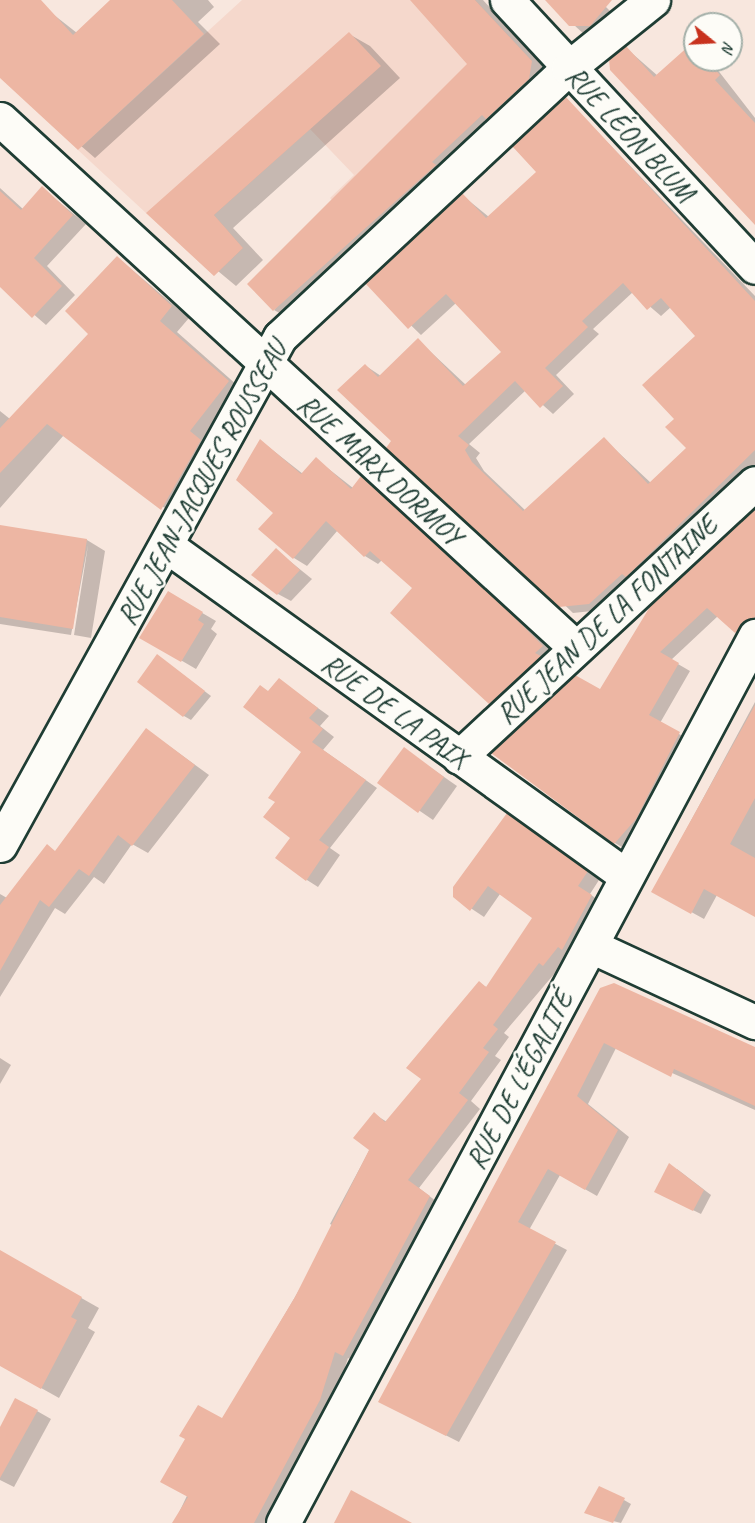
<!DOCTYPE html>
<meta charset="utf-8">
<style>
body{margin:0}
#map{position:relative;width:755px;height:1523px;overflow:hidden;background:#f8e7de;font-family:Caveat,sans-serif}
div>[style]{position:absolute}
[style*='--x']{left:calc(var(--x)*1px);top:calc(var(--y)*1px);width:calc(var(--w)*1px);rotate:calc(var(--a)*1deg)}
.built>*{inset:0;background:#f5d8cc}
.shadow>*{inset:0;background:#0003}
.building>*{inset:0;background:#edb6a3}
.roads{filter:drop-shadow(2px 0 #1f3d34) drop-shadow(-2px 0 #1f3d34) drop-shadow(0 2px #1f3d34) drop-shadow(0 -2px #1f3d34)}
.minor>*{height:33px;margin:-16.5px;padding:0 16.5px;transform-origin:16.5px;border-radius:16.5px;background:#fdfcf7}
span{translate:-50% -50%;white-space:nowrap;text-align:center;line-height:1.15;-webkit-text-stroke:5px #fdfcf7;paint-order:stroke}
.street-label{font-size:28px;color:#1f3d34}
.north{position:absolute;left:683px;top:12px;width:60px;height:60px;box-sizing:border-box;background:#fdfcf7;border:2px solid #a4b0a9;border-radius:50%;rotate:108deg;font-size:16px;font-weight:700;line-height:24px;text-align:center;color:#1f3d34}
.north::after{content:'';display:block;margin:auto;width:21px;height:27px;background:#c8321e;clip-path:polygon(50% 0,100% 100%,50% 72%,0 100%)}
</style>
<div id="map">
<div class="built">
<div style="clip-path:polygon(242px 0,475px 0,532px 61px,503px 95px,359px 229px,330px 198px,354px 175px,310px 129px,214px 215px,243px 248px,214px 276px,78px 150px)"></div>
</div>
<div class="shadow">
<div style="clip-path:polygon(0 0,35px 0,77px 33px,113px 0,208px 0,214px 7px,198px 22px,220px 44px,95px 158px,0 76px)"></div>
<div style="clip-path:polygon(412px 0,483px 0,550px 73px,292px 320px,274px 310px,470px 64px)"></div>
<div style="clip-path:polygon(547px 0,599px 0,613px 14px,587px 37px)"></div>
<div style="clip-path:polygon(349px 34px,370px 46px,400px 78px,233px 228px,263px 260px,236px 286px,148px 213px)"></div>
<div style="clip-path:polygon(691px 46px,695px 60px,710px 60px,755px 118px,755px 224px,626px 48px,658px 76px)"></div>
<div style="clip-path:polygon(evenodd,565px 98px,755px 296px,755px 469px,602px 610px,573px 613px,394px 441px,366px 366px,381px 376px,418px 340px,466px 385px,503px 353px,456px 303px,421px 335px,367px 283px,462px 195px,489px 217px,538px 172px,565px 98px,633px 292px,661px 316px,671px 307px,698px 336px,677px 419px,688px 449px,651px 483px,604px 439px,526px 511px,484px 471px,476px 458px,480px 453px,469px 444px,526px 390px,553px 414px,574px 394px,556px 375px,599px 334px,593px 329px,633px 292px)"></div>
<div style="clip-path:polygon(0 188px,23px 209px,42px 188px,86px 224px,47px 266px,75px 295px,46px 325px,0 285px)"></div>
<div style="clip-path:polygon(118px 258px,189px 318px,177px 332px,246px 393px,180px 519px,64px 435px,0 508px,0 411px,10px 419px,90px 334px)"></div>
<div style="clip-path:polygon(261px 441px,303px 474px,316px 459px,353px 488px,362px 478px,375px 486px,555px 655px,503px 711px,489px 703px,414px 588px,382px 560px,378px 564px,365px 556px,338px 530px,307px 566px,294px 558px,275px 512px)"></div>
<div style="clip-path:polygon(755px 511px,755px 630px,748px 639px,718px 616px,671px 660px,690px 671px,660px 723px,691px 741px,627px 850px,615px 843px,601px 691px)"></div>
<div style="clip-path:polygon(0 527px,87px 540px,105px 551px,91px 638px,74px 635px,88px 545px,71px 635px,0 624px)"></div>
<div style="clip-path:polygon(276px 550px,312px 579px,291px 601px,278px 594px)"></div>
<div style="clip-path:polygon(168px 593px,216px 621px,211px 629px,217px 634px,196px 669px,141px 637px)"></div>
<div style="clip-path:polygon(158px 656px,211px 696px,191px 720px,184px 716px)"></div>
<div style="clip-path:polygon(279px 680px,329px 716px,320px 726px,334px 737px,323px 750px,377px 788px,330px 848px,340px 855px,318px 887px,307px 880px,277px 802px,303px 751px,269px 692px)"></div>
<div style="clip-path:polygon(755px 702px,755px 916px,717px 895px,704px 919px,653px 891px)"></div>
<div style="clip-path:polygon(147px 730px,209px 775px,148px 853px,132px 844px,104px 884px,94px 877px,65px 914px,55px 908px,0 997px,0 894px,7px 898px,47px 846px,56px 852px)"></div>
<div style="clip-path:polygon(404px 749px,457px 786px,433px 820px,379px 783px)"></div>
<div style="clip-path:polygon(520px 823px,599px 880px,590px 894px,603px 904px,572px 953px,504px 1033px,509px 1037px,495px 1056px,501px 1060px,471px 1101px,480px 1109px,419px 1188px,441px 1205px,356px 1362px,348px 1358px,332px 1407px,270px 1523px,174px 1523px,223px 1420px,336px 1227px,330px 1224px,370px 1149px,374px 1114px,387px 1122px,423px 1079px,479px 983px,488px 988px,534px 918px,500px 894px,484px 917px,454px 897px)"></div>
<div style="clip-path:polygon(601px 990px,755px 1049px,755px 1110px,616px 1048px,588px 1104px,629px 1137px,597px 1196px,560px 1175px,529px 1230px,567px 1250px,459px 1442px,392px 1408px)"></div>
<div style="clip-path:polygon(0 1058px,11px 1065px,0 1084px)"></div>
<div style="clip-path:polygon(677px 1169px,711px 1195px,701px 1214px,662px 1195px)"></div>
<div style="clip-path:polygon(0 1252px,99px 1308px,88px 1328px,95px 1332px,59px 1398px,0 1365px)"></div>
<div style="clip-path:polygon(37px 1411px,51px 1419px,14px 1487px,0 1480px,0 1430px)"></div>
<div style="clip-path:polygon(624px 1500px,631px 1504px,621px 1523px,593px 1516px)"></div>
</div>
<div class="building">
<div style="clip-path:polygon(0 0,41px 0,73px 35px,110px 0,172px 0,204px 34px,78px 150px,0 78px)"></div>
<div style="clip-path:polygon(410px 0,475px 0,532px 61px,529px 79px,486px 119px,482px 115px,432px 162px,436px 165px,273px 311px,247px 284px,467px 64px)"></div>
<div style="clip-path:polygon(545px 0,612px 0,590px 26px,569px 26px)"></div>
<div style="clip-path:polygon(349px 32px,381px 66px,214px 215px,243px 248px,214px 276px,146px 213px)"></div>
<div style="clip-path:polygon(691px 44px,695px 60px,706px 60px,720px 75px,715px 80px,755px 123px,755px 225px,610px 70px,609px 59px,626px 46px,654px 77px)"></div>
<div style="clip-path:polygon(evenodd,565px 96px,755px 301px,755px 450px,626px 577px,622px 574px,589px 604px,559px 607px,386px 448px,391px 441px,337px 390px,365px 364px,378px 377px,418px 338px,463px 386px,501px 352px,446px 294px,408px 329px,365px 283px,462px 193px,486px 218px,536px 172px,512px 146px,565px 96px,623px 283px,647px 310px,661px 298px,695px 336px,642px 385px,674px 419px,665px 427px,686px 448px,648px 484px,604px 437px,523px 511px,472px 462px,465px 450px,469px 445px,458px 436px,515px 381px,540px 408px,563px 386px,545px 368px,588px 327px,582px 321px,623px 283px)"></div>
<div style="clip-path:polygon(42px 186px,73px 215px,34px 258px,62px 286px,32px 318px,0 287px,0 191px,21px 210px)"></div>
<div style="clip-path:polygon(117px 256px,172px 306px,160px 321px,229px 381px,190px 431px,201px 440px,161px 510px,47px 424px,0 473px,0 428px,88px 334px,65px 311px)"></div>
<div style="clip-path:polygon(260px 439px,301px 474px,316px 457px,351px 489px,361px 476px,509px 612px,543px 646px,535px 653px,541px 656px,489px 704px,390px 613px,412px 588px,370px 551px,364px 557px,326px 521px,293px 559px,258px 529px,273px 513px,236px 480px)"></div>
<div style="clip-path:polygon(755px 509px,755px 617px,735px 633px,707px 608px,660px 652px,679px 663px,649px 715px,680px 732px,636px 819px,614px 844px,491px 753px,575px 675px,600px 689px,651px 605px)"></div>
<div style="clip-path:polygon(0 525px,87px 539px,73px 629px,0 617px)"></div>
<div style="clip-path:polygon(276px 548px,300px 570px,277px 595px,251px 575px)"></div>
<div style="clip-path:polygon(168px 591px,203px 612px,198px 620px,204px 624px,181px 662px,139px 638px)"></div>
<div style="clip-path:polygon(157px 654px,205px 691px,183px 717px,137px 682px)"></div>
<div style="clip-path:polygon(279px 678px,318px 708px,309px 718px,323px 729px,312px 742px,366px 780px,319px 840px,329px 847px,306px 881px,275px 858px,290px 838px,263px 817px,275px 802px,268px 798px,301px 752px,243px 707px,260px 685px,268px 691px)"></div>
<div style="clip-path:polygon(755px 705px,755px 798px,730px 844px,755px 858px,755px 917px,704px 889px,691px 914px,651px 892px)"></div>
<div style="clip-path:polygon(146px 728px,195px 765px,132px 846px,118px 835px,89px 876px,79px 869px,49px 907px,40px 900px,0 971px,0 905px,47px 844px,55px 851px)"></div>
<div style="clip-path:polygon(404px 747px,444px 777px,418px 813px,377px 783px)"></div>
<div style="clip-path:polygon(507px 813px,588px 871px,578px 886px,592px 895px,562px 950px,558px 947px,543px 966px,539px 963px,493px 1025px,498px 1029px,483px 1048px,489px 1052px,459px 1093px,468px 1100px,408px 1180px,430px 1196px,343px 1356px,335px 1352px,320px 1400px,254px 1523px,172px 1523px,188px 1497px,160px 1482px,185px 1439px,179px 1436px,198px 1405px,222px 1418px,295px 1297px,369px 1150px,353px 1138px,374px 1112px,385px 1122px,421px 1079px,406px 1068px,479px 981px,486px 987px,532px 918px,488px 886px,470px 911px,453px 897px,453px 887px)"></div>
<div style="clip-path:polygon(614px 983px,755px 1047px,755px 1106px,674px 1069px,671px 1077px,604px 1043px,577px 1096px,618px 1130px,585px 1190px,548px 1169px,518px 1222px,556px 1242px,446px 1436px,378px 1402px,600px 988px)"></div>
<div style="clip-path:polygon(669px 1163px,704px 1190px,693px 1211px,654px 1192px)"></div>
<div style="clip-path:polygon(0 1250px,82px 1297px,71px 1317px,77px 1320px,41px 1389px,0 1366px)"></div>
<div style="clip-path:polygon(15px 1398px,38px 1410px,0 1478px,0 1427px)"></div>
<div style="clip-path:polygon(599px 1486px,625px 1498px,613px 1523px,584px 1513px)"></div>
<div style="clip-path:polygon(351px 1490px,412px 1523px,334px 1523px)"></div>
</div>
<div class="roads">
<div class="minor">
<div style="--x:507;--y:0;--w:364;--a:47.1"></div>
<div style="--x:0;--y:119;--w:782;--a:42.56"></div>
<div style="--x:167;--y:546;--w:564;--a:35.69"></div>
<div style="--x:459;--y:757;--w:403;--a:-42.8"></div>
<div style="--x:0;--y:845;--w:580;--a:-61.14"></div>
<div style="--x:280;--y:337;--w:394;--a:-43"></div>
<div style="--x:568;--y:68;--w:109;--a:-38.7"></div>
<div style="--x:591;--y:946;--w:181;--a:24.9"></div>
<div style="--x:283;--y:1523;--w:1005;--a:-61.98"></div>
</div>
</div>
<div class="street-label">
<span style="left:630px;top:134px;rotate:47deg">RUE LÉON BLUM</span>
<span style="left:380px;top:470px;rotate:42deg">RUE MARX DORMOY</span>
<span style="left:202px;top:483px;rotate:-61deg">RUE JEAN-JACQUES ROUSSEAU</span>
<span style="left:607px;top:620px;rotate:-43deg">RUE JEAN DE LA FONTAINE</span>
<span style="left:395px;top:711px;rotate:36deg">RUE DE LA PAIX</span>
<span style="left:520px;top:1080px;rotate:-62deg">RUE DE L'ÉGALITÉ</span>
</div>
<div class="north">N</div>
</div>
